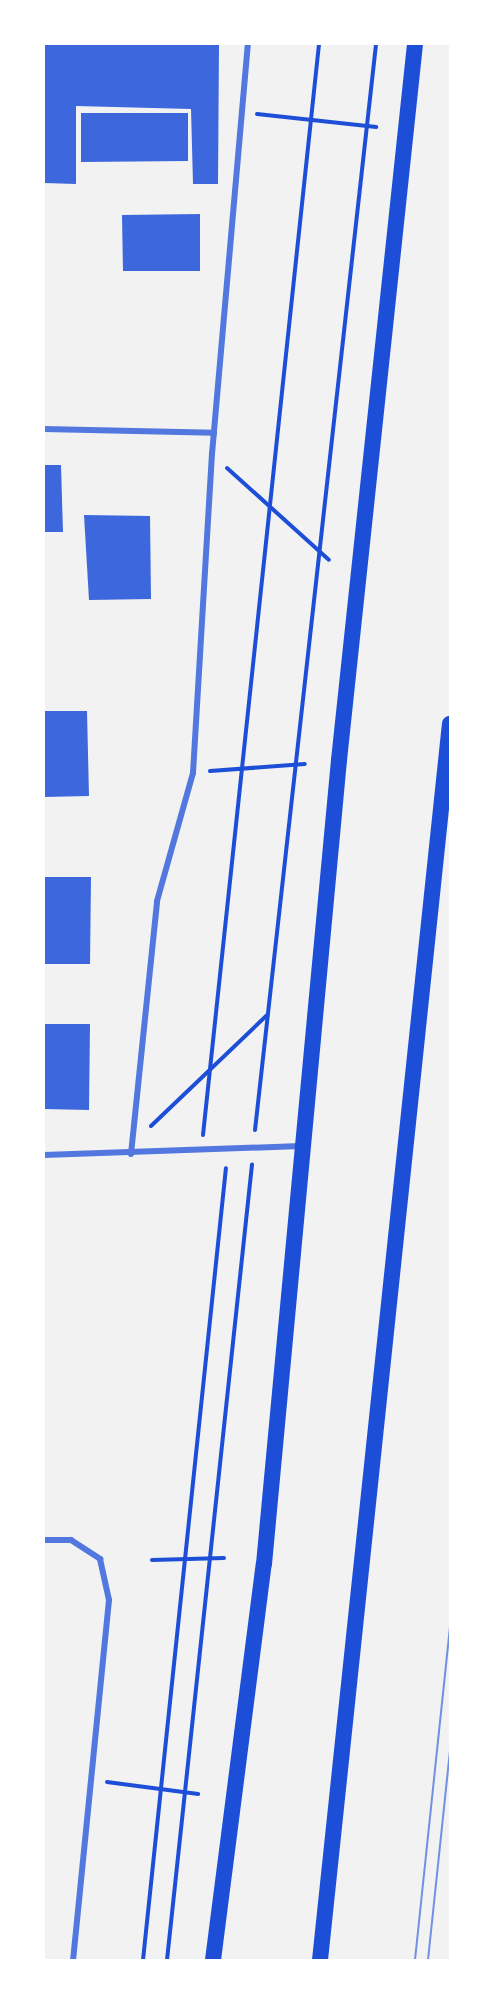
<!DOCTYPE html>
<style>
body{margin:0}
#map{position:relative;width:494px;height:2004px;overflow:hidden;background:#f2f2f2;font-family:Montserrat,sans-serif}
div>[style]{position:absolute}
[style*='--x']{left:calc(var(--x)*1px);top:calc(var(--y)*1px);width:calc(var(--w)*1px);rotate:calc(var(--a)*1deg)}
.building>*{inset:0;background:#3d67dc}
.path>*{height:4px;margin:-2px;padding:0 2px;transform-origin:2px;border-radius:2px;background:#1d4ed8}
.minor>*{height:6px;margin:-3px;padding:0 3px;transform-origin:3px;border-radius:3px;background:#5277de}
.trunk>*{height:16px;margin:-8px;padding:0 8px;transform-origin:8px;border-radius:8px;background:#1d4ed8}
.tram>*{height:1.5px;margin:-0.75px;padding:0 0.75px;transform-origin:0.75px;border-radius:0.75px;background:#7290e2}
span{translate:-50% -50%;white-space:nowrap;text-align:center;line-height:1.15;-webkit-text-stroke:4.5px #fff;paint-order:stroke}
.frame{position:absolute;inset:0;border:45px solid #fff;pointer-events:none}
</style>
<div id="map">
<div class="building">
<div style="clip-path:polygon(44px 44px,219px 44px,218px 184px,193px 184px,191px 109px,76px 106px,76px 184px,44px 183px)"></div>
<div style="clip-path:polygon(81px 113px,188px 113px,188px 161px,81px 162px)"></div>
<div style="clip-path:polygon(200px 214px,200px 271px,123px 271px,122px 215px)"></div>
<div style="clip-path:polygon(44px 465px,61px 465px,63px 532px,44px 532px)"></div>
<div style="clip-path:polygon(84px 515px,150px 516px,151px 599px,89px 600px)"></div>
<div style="clip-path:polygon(44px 711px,87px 711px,89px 796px,44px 797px)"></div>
<div style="clip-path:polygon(44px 877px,91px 877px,90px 964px,44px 964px)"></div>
<div style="clip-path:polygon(44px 1024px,90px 1024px,89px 1110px,44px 1109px)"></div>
</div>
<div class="path">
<div style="--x:257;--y:114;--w:120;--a:6.2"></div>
<div style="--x:227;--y:468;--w:137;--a:42"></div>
<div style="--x:210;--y:771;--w:95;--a:-4.2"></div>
<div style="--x:151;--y:1126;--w:161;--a:-43.7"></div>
<div style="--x:255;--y:1130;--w:1093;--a:-83.64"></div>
<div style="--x:203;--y:1135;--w:1097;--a:-83.93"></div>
<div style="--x:152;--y:1560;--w:72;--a:-1.6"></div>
<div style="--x:107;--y:1782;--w:92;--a:7.5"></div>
<div style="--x:143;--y:1960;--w:796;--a:-84.02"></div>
<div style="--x:167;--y:1960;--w:800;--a:-83.9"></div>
</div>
<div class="minor">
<div style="--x:44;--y:429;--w:170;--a:1.3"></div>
<div style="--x:131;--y:1154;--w:254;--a:-84.1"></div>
<div style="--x:157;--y:901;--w:133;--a:-74.3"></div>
<div style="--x:193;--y:773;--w:320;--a:-86.6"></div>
<div style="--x:212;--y:454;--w:412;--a:-85"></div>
<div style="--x:44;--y:1155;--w:257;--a:-2"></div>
<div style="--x:44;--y:1540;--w:27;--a:0"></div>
<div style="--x:71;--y:1540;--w:35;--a:33"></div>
<div style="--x:100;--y:1559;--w:42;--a:77.6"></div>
<div style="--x:109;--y:1600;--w:362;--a:95.7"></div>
</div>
<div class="trunk">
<div style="--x:213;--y:1960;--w:399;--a:-82.7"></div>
<div style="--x:264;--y:1564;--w:807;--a:-84.67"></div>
<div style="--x:339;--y:760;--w:720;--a:-83.94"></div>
<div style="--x:320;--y:1960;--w:1243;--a:-84"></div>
</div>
<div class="tram">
<div style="--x:415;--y:1960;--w:336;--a:-84"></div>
<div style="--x:428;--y:1960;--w:212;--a:-84"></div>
</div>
<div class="frame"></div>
</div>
